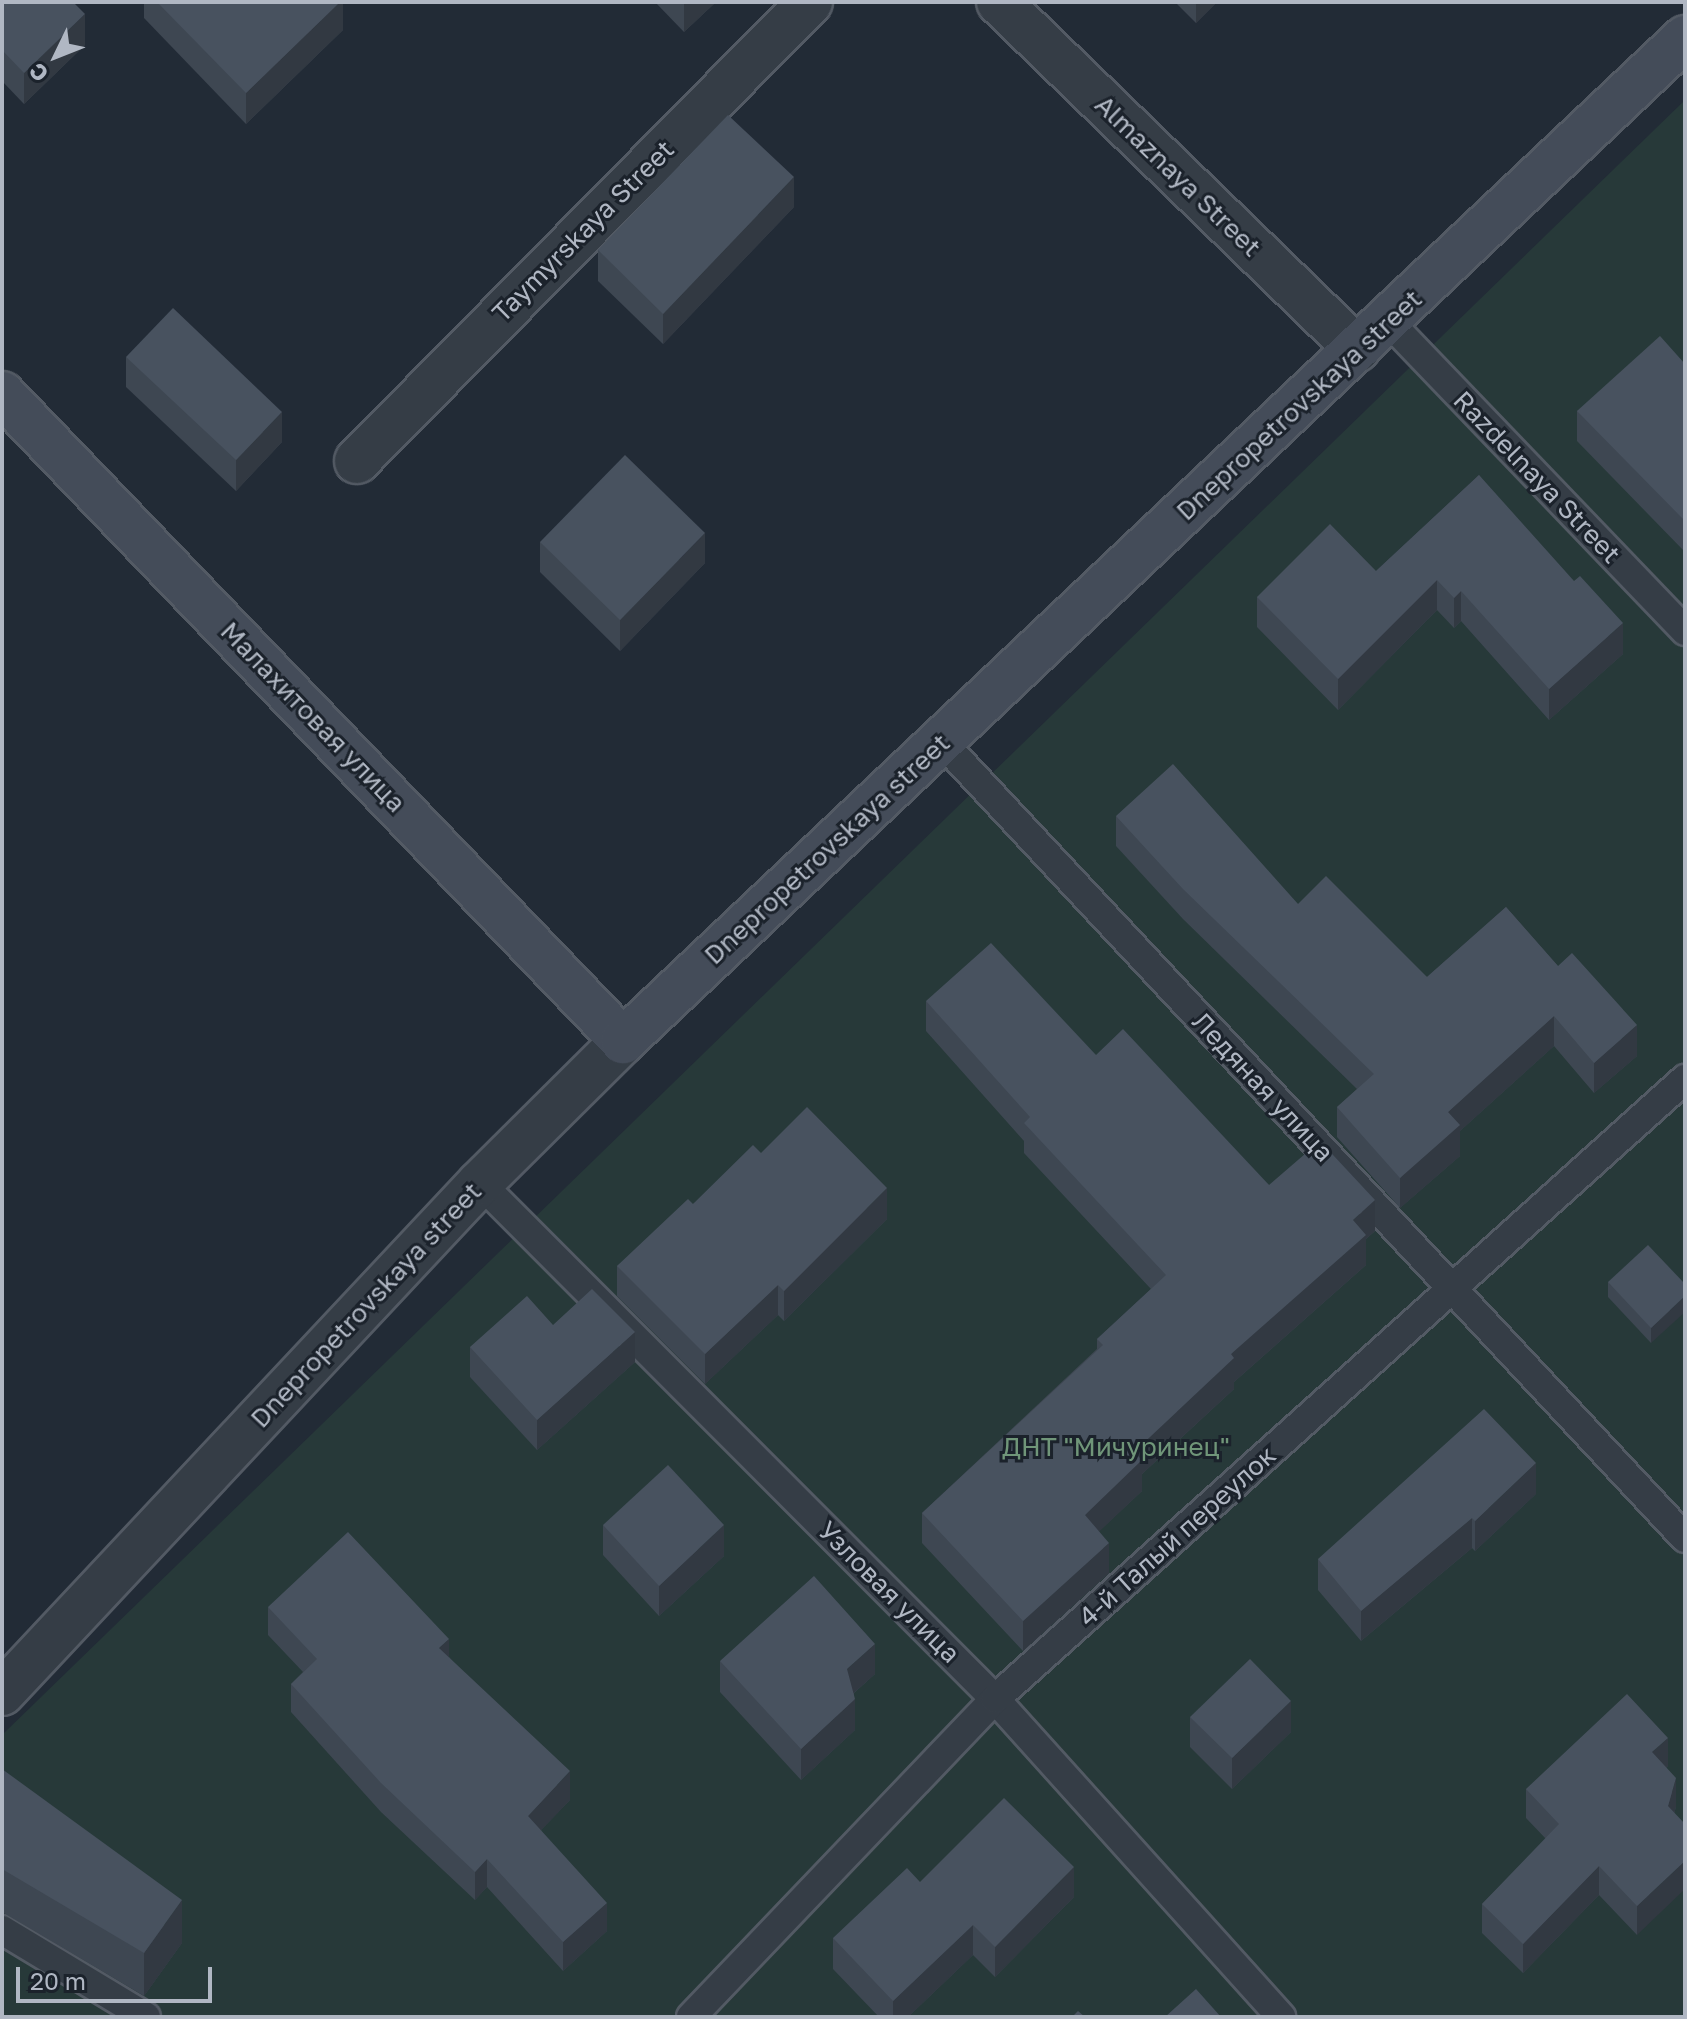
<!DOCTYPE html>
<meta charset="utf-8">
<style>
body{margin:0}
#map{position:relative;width:1687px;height:2019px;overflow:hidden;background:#222b36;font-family:"Golos Text",sans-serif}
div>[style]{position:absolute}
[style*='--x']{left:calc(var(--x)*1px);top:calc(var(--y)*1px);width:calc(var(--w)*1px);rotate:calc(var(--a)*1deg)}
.green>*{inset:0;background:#273939}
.roads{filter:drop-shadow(2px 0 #535a64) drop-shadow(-2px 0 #535a64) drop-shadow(0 2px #535a64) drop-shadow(0 -2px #535a64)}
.lane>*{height:28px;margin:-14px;padding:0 14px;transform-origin:14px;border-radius:14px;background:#353d46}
.street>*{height:44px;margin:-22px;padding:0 22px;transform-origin:22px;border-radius:22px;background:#353d46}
.secondary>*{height:44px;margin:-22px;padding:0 22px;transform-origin:22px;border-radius:22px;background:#444c59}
.wall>*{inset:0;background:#3e4752}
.shaded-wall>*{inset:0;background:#323942}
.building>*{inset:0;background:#48525f}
span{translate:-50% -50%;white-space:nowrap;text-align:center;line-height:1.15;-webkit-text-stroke:6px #1b222b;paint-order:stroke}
.street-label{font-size:26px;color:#b0b7c3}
.park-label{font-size:26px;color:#709679}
.frame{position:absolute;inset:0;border:4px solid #b0b7c3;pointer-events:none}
.north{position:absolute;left:16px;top:16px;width:80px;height:80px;-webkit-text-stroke:6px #1b222b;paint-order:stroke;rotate:227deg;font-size:22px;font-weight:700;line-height:32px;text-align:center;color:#b0b7c3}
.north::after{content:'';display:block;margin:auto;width:28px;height:36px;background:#b0b7c3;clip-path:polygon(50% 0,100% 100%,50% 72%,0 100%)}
.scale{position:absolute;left:16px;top:1967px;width:196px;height:36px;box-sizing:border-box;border:4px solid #b0b7c3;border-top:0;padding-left:10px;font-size:24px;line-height:28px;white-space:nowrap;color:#b0b7c3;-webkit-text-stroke:6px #1b222b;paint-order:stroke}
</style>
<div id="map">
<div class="green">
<div style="clip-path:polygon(1685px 100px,1685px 2017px,2px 2017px,2px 1735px)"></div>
</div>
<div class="roads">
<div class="lane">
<div style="--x:1389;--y:322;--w:428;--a:46.2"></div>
<div style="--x:941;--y:741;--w:1090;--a:46.97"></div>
<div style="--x:480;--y:1183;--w:729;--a:45.06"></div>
<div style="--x:995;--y:1699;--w:428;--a:48"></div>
<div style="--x:2;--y:1930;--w:168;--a:31.1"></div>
<div style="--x:691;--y:2017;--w:440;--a:-46.3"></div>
<div style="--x:995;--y:1699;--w:928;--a:-41.94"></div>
</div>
<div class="street">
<div style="--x:999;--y:2;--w:499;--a:44.1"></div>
<div style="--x:357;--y:461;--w:645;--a:-45.38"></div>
<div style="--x:2;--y:1693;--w:699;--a:-46.86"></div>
<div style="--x:480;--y:1183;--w:202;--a:-44.8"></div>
</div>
<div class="secondary">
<div style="--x:2;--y:394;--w:897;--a:46.17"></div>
<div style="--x:623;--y:1041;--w:1461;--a:-43.36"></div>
</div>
</div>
<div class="wall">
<div style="clip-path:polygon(2px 2px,85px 45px,24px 104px,2px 81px)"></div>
<div style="clip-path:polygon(144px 2px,343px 2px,343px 30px,246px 124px,144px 18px)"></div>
<div style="clip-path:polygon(655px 2px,716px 2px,684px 32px)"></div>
<div style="clip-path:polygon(1175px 2px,1217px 2px,1196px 23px)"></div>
<div style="clip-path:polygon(794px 207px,663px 344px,598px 281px,598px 250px)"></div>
<div style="clip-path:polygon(126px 357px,282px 442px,236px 491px,126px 387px)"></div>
<div style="clip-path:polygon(1685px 364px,1685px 552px,1577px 441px,1577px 411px)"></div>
<div style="clip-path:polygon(1479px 475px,1623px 654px,1549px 720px,1461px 621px,1454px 628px,1437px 610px,1338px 710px,1257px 627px,1257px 597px,1376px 571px)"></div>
<div style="clip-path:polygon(540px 542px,705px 563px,620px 651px,540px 572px)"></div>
<div style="clip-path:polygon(1116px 816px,1298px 904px,1427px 977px,1506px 907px,1637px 1056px,1594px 1093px,1554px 1046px,1460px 1131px,1460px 1156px,1400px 1208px,1337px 1137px,1337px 1107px,1357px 1089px,1183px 919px,1116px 846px)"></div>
<div style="clip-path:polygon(926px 1001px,1096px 1055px,1269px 1185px,1375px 1231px,1366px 1239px,1366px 1265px,1234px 1382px,1234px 1389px,1142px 1474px,1142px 1491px,1099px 1531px,1109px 1573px,1023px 1651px,922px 1543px,922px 1513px,1097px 1349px,1097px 1339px,1151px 1289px,1024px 1153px,1024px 1141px,926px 1031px)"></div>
<div style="clip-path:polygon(761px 1153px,887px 1219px,784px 1321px,778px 1315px,705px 1384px,617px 1296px,617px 1266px,693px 1204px)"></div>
<div style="clip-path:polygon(1608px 1282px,1685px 1284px,1651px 1343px,1608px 1297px)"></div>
<div style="clip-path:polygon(553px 1325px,635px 1362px,537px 1450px,470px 1377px,470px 1347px)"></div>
<div style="clip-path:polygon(1536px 1494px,1475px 1551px,1472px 1548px,1361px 1641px,1318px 1590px,1318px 1559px)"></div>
<div style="clip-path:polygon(603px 1525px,724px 1556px,659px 1616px,603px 1555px)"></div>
<div style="clip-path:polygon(268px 1607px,449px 1657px,570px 1800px,541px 1830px,607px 1931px,563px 1971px,487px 1887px,475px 1900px,381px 1812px,291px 1712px,291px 1684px,303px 1672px,268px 1635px)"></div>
<div style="clip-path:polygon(720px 1661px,875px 1674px,854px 1693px,855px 1730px,801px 1780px,720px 1692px)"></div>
<div style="clip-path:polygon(1190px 1717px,1291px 1732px,1232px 1789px,1190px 1747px)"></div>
<div style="clip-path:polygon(1668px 1766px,1666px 1768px,1676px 1807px,1637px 1935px,1599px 1895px,1523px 1973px,1482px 1933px,1482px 1904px,1546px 1839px,1526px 1818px,1526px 1789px)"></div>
<div style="clip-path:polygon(2px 1769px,182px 1943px,144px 1996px,2px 1912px)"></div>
<div style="clip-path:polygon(1074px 1897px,995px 1977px,973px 1955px,908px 2017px,879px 2017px,833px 1969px,833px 1938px)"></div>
</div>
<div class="shaded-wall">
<div style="clip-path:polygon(340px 2px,343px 2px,343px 30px,246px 124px,246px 93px)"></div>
<div style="clip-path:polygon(684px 2px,716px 2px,684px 32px)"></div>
<div style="clip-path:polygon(1196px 2px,1217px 2px,1196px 23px)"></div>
<div style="clip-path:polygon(85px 14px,85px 45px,24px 104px,24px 73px)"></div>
<div style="clip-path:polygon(794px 177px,794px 207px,663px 344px,663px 314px)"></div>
<div style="clip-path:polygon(282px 412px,282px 442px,236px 491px,236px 460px)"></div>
<div style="clip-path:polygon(705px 533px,705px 563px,620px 651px,620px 620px)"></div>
<div style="clip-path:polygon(1437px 580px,1437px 610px,1338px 710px,1338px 679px)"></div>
<div style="clip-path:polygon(1461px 591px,1461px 621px,1454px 628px,1454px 598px)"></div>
<div style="clip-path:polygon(1623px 623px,1623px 654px,1549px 720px,1549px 689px)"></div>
<div style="clip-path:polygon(1554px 1016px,1554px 1046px,1460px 1131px,1460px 1156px,1400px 1208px,1400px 1178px,1448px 1112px)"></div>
<div style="clip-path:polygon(1637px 1025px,1637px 1056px,1594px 1093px,1594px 1063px)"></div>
<div style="clip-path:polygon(887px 1188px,887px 1219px,784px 1321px,784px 1291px)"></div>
<div style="clip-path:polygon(1375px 1200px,1375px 1231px,1366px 1239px,1366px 1265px,1234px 1382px,1234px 1389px,1142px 1474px,1142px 1491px,1085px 1545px,1085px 1515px,1134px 1452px,1231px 1354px,1353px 1220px)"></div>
<div style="clip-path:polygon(778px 1285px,778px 1315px,705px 1384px,705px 1354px)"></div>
<div style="clip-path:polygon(1685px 1296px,1685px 1312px,1651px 1343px,1651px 1328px)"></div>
<div style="clip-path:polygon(635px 1332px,635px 1362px,537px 1450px,537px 1420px)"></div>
<div style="clip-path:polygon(1536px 1463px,1536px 1494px,1475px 1551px,1475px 1521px)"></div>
<div style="clip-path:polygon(1472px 1518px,1472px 1548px,1361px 1641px,1361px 1611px)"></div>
<div style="clip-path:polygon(724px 1525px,724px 1556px,659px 1616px,659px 1586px)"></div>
<div style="clip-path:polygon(1109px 1543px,1109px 1573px,1023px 1651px,1023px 1621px)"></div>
<div style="clip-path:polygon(449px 1639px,449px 1668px,439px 1648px)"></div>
<div style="clip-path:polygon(875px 1644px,875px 1674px,847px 1699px,847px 1669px)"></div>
<div style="clip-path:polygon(855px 1699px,855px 1730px,801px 1780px,801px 1749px)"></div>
<div style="clip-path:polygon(1291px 1701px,1291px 1732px,1232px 1789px,1232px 1758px)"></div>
<div style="clip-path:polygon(1668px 1738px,1668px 1766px,1652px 1781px,1652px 1752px)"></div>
<div style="clip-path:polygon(570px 1771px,570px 1800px,528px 1844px,528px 1816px)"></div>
<div style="clip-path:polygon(1676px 1778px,1676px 1807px,1668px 1835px,1668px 1806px)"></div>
<div style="clip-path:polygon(487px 1859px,487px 1887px,475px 1900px,475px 1872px)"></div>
<div style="clip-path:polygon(1685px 1861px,1685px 1889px,1637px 1935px,1637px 1906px)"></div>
<div style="clip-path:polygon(1599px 1866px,1599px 1895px,1523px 1973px,1523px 1944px)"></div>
<div style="clip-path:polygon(1074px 1867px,1074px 1897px,995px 1977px,995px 1947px)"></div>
<div style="clip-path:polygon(182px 1900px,182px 1943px,144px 1996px,144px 1953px)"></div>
<div style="clip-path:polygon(607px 1903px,607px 1931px,563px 1971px,563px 1942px)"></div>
<div style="clip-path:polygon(973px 1925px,973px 1955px,908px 2017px,893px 2017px,893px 2001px)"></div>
</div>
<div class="building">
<div style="clip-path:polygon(2px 2px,73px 2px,85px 14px,24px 73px,2px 50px)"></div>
<div style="clip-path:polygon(157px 2px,340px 2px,246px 93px)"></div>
<div style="clip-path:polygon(728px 115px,794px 177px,663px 314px,598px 250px)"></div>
<div style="clip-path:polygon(173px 308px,282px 412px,236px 460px,126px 357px)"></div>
<div style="clip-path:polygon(1660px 336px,1685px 364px,1685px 521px,1577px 411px)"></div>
<div style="clip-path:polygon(625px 455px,705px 533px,620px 620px,540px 542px)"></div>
<div style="clip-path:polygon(1479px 475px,1574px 581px,1580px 576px,1623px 623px,1549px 689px,1461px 591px,1454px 598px,1437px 580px,1338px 679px,1257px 597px,1330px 524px,1376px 571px)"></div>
<div style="clip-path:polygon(1173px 764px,1298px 904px,1326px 876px,1427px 977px,1506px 907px,1558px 966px,1572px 953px,1637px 1025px,1594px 1063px,1554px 1016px,1448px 1112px,1460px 1125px,1400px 1178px,1337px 1107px,1374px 1074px,1183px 889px,1116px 816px)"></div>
<div style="clip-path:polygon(991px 943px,1096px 1055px,1123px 1029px,1269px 1185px,1320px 1141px,1375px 1200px,1353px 1220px,1366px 1235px,1231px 1354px,1234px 1358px,1134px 1452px,1142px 1460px,1085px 1515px,1109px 1543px,1023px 1621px,922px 1513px,1103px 1345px,1097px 1339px,1166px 1275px,1024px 1123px,1030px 1117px,926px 1001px)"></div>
<div style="clip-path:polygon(807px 1107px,887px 1188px,784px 1291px,778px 1285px,705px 1354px,617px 1266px,688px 1199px,693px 1204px,753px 1145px,761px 1153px)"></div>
<div style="clip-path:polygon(1648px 1245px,1685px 1284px,1685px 1296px,1651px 1328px,1608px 1282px)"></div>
<div style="clip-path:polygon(592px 1289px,635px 1332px,537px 1420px,470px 1347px,527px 1296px,553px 1325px)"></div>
<div style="clip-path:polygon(1484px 1409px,1536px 1463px,1475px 1521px,1472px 1518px,1361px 1611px,1318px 1559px)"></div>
<div style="clip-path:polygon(668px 1465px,724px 1525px,659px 1586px,603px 1525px)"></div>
<div style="clip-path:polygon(348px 1532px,449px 1639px,439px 1648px,570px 1771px,528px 1816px,607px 1903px,563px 1942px,487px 1859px,475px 1872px,381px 1783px,291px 1684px,317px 1659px,268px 1607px)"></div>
<div style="clip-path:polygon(814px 1576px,875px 1644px,847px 1669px,855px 1699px,801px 1749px,720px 1661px)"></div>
<div style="clip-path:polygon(1250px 1659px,1291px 1701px,1232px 1758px,1190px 1717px)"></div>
<div style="clip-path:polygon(1627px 1694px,1668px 1738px,1652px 1752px,1676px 1778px,1668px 1806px,1685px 1824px,1685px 1861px,1637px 1906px,1599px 1866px,1523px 1944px,1482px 1904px,1559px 1824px,1526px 1789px)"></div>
<div style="clip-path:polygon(2px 1769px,182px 1900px,144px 1953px,2px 1869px)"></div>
<div style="clip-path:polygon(1004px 1798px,1074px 1867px,995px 1947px,973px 1925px,893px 2001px,833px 1938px,907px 1868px,920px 1882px)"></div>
<div style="clip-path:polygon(1196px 1989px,1221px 2017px,1165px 2017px)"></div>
<div style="clip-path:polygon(1078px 2011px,1085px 2017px,1072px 2017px)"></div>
</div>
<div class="street-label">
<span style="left:1178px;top:176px;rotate:44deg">Almaznaya Street</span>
<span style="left:583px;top:231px;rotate:-45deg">Taymyrskaya Street</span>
<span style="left:1299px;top:405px;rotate:-43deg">Dnepropetrovskaya street</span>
<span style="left:1537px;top:477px;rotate:46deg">Razdelnaya Street</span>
<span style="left:313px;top:717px;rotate:46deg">Малахитовая улица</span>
<span style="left:827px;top:849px;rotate:-43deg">Dnepropetrovskaya street</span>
<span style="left:1263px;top:1087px;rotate:47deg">Ледяная улица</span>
<span style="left:366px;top:1305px;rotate:-47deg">Dnepropetrovskaya street</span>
<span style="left:1177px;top:1536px;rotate:-42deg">4-й Талый переулок</span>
<span style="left:889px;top:1592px;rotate:45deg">Узловая улица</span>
</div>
<div class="park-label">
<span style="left:1116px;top:1447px">ДНТ "Мичуринец"</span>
</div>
<div class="frame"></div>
<div class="north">С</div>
<div class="scale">20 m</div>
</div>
